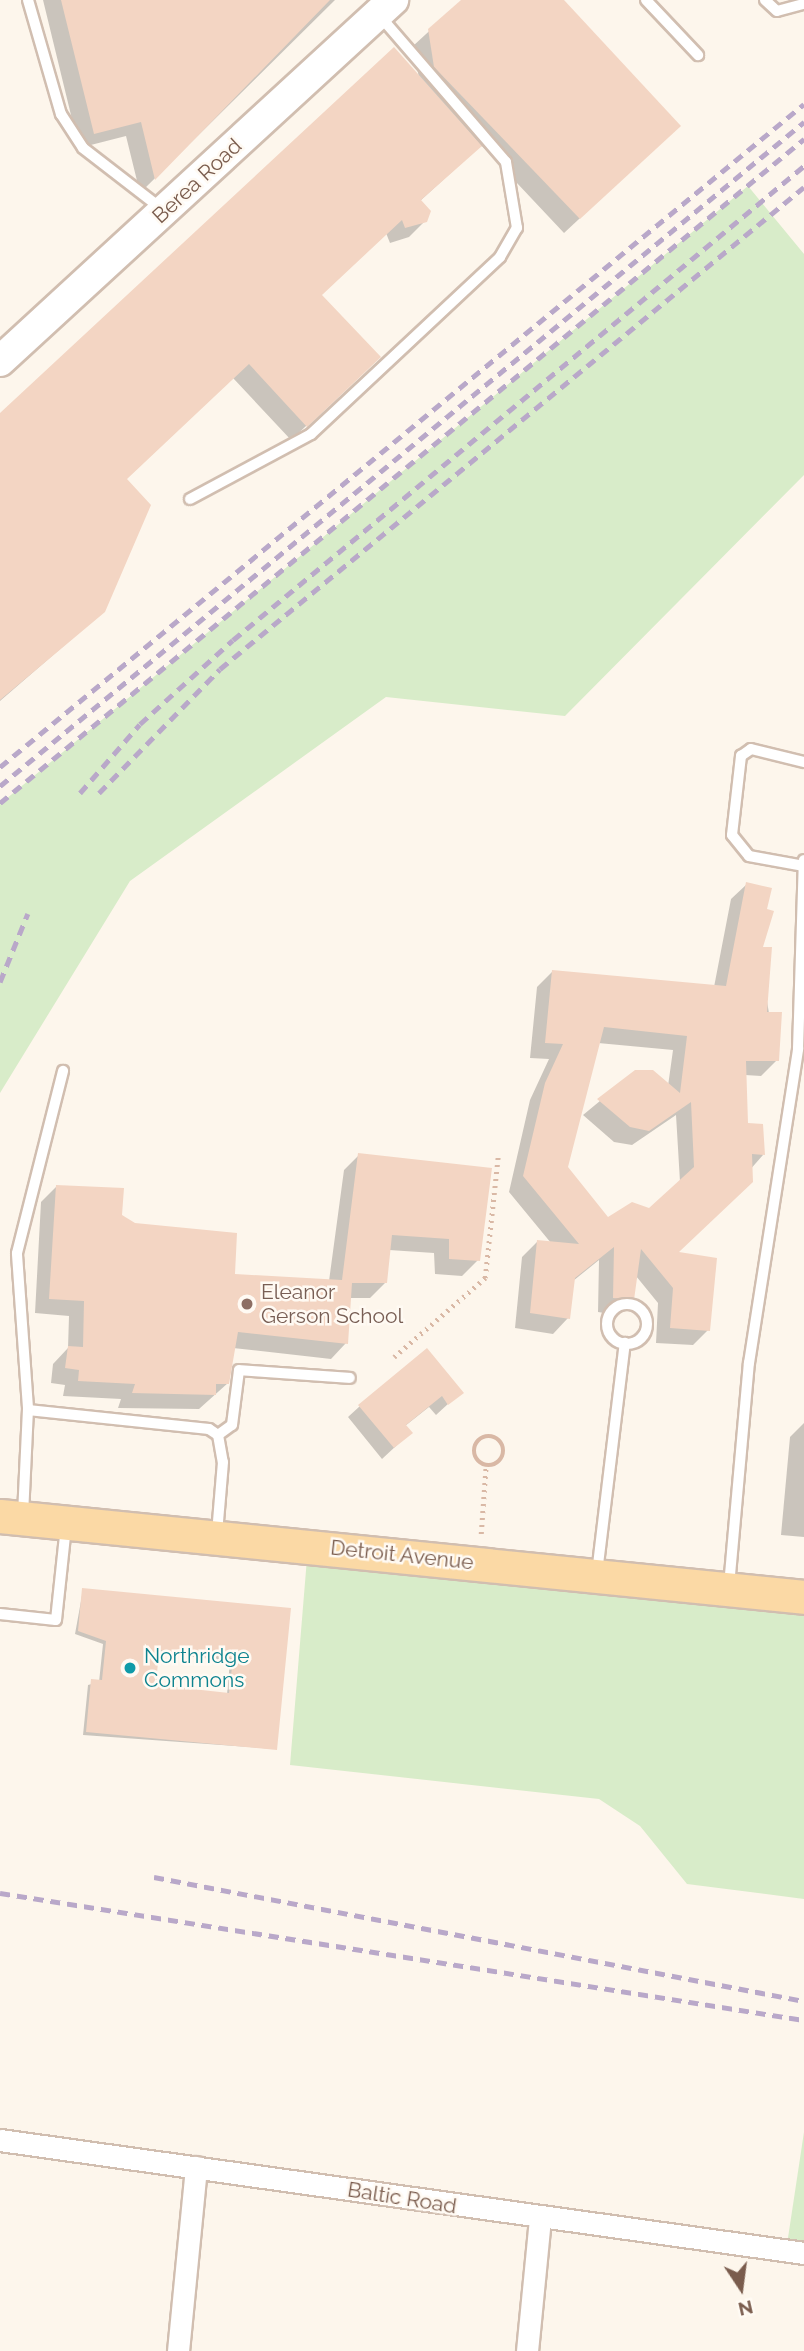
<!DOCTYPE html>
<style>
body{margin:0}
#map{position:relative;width:804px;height:2351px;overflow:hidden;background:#fdf6ec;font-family:Raleway,sans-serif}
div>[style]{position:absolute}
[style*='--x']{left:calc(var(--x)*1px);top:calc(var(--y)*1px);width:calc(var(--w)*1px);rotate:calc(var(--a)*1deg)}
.green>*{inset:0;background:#d8ecc9}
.shadow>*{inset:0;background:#0003}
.building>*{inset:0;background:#f3d5c3}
.path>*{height:4.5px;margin-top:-2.25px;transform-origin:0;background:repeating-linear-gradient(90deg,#d9b8a5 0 2px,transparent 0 7px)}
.path>.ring{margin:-2.25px;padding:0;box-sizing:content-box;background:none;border:4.5px solid #d9b8a5;border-radius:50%}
.roads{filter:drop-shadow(2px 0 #d1beb0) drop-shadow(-2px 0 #d1beb0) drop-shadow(0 2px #d1beb0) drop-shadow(0 -2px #d1beb0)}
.service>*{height:10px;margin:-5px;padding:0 5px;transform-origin:5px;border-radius:5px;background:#fff}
.service>.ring{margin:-5px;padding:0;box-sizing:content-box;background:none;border:10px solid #fff;border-radius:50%}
.minor>*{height:21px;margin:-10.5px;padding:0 10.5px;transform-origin:10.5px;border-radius:10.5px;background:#fff}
.secondary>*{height:30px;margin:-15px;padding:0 15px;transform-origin:15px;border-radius:15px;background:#fff}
.primary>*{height:33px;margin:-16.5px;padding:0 16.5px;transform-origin:16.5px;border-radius:16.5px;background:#fbd9a5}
.rail>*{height:5px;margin-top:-2.5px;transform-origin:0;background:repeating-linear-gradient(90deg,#b9a8c9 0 10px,transparent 0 17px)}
.dots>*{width:19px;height:19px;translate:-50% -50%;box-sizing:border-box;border:4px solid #fffaf3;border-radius:50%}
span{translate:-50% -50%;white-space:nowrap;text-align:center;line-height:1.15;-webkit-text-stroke:5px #fffaf3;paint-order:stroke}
.street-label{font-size:21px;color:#7a5c4d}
.education-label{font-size:21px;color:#785e54}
.left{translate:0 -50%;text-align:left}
.culture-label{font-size:21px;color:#0d838f}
.north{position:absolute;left:706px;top:2253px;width:70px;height:70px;-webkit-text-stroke:5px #fffaf3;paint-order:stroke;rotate:167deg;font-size:19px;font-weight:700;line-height:28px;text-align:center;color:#7a5c4d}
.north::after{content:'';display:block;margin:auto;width:24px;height:32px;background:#7a5c4d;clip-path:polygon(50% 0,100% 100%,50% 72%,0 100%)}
</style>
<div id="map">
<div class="green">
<div style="clip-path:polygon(748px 186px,804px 254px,804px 475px,565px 716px,386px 697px,130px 881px,0 1093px,0 804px)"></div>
<div style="clip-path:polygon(308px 1546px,804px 1597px,804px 1899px,687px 1884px,640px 1826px,599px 1799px,290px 1765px)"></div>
<div style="clip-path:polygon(804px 2132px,804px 2253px,786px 2251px)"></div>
</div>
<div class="shadow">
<div style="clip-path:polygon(43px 0,335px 0,140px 193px,126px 136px,79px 148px)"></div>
<div style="clip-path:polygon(463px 0,562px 0,663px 141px,564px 233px,482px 146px,477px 149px,420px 201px,425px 221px,409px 237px,390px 243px,386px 233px,320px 296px,364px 372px,291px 440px,233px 378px,125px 480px,104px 611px,0 701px,0 416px,419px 78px,413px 46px)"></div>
<div style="clip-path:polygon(evenodd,747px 884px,777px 1060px,761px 1076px,745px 1075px,747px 1125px,763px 1155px,676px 1254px,708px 1330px,693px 1345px,656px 1343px,658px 1303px,636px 1276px,632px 1300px,617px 1315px,598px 1312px,599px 1260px,573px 1281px,568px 1318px,553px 1334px,515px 1328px,522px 1257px,537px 1242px,551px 1243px,509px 1192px,530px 1100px,549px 1059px,530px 1058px,537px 987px,553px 971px,714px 987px,731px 899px,747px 884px,598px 1043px,673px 1050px,668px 1086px,635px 1072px,583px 1115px,614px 1142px,632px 1145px,676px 1115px,680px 1182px,650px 1210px,607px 1220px,566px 1168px,598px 1043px)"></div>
<div style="clip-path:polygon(359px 1155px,478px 1260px,462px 1276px,435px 1274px,434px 1253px,389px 1250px,385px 1283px,370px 1298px,349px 1298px,346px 1343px,331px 1359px,233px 1348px,228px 1383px,199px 1409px,118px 1408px,121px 1399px,63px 1396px,65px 1385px,51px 1383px,53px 1364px,68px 1348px,69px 1316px,35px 1313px,41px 1202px,57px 1186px,233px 1275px,329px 1281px,344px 1170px)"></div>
<div style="clip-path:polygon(461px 1392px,436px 1415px,429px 1407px,405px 1426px,410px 1433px,382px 1459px,348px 1417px,360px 1406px)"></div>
<div style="clip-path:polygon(804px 1423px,804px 1537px,781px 1535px,790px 1437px)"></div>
<div style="clip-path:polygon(evenodd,83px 1590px,289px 1609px,276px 1749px,83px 1735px,88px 1685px,99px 1682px,103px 1644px,75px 1634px,83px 1590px,157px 1653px,230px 1661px,227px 1694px,154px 1687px,157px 1653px)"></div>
</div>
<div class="building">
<div style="clip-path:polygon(61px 0,330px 0,155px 180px,141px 122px,94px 134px)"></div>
<div style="clip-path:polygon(461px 0,564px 0,681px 126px,580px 219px,434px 67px,428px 29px)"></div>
<div style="clip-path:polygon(394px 47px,482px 146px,421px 200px,431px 211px,427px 222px,405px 228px,402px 220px,322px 295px,381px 357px,307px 427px,249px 364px,127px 479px,151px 505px,105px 612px,0 700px,0 413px)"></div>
<div style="clip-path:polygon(evenodd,746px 882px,772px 888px,767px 909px,774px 911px,763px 947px,772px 947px,767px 1012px,782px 1012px,779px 1061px,746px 1061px,748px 1123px,763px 1124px,765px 1155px,752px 1154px,753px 1182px,679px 1252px,717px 1258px,710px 1331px,670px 1328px,673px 1288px,641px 1249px,634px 1300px,613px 1298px,614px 1247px,575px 1278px,570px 1319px,530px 1313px,537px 1240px,579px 1244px,523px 1176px,545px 1083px,563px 1044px,545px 1043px,552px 970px,726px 986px,746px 882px,604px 1027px,687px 1036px,680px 1093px,653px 1070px,635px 1070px,597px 1099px,630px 1127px,649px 1131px,691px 1102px,694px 1167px,649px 1208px,632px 1202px,608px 1217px,568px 1167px,604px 1027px)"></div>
<div style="clip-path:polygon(358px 1153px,492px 1168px,480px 1261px,449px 1259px,449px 1239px,392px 1235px,387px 1283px,352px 1283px,348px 1344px,238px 1332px,229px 1384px,216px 1384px,216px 1395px,132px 1393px,135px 1384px,78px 1381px,79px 1370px,65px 1368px,68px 1346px,83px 1347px,84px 1301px,49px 1299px,56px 1185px,124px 1188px,122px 1215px,135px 1223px,237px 1233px,235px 1274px,342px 1280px)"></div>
<div style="clip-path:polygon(427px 1348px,464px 1393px,448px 1405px,442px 1396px,406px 1425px,413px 1433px,394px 1448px,358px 1405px)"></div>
<div style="clip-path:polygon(evenodd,82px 1588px,291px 1608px,277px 1750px,86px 1732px,91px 1679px,102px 1680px,106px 1641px,78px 1631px,82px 1588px,159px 1650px,233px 1658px,229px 1693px,156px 1685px,159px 1650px)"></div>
</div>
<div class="path">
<div style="--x:394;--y:1357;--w:121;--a:-41"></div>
<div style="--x:485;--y:1278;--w:122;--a:-83.9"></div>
<div class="ring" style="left:474px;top:1436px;width:25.5px;height:25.5px"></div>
<div style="--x:481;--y:1534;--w:69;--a:-85.9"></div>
</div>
<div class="roads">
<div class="service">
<div style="--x:28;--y:0;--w:119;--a:73.9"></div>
<div style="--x:61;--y:114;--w:40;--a:57.1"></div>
<div style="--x:83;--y:148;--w:100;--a:37.7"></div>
<div style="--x:646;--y:0;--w:76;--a:46.6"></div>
<div style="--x:765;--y:0;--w:16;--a:43"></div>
<div style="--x:777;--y:11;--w:28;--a:-15"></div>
<div style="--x:190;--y:499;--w:137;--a:-28.2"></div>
<div style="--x:311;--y:434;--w:259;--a:-43.1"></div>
<div style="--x:500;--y:257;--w:34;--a:-60"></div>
<div style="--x:517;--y:228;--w:67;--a:-99.5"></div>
<div style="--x:506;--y:162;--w:193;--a:-130.8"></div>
<div style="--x:804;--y:866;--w:56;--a:-169.7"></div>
<div style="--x:749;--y:856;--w:27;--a:-129"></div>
<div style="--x:732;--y:835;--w:80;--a:-83.5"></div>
<div style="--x:741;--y:756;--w:12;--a:-35"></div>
<div style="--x:751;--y:749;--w:55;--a:13.8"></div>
<div class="ring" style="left:607px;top:1304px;width:30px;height:30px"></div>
<div style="--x:28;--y:1410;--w:182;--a:6"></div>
<div style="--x:209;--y:1429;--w:11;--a:34"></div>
<div style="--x:218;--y:1435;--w:27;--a:80"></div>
<div style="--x:223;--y:1462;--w:72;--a:94.8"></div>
<div style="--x:218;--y:1435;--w:17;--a:-36"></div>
<div style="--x:232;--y:1425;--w:55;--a:-82.7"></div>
<div style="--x:239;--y:1370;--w:111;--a:4.1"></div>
<div style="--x:23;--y:1515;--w:107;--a:-87.3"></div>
<div style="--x:28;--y:1408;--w:155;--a:-94.1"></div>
<div style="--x:17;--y:1253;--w:188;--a:-75.8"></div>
<div style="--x:597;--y:1573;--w:232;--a:-83.1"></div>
<div style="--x:729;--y:1586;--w:224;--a:-84.9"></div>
<div style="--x:749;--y:1363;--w:318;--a:-81.1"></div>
<div style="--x:798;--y:1049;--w:189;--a:-88.2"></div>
<div style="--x:0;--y:1614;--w:56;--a:6.1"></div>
<div style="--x:56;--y:1620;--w:95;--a:-83.9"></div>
</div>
<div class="minor">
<div style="--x:0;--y:2140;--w:812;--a:8"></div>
<div style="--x:178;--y:2351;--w:185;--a:-84.4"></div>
<div style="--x:527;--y:2351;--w:134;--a:-84.4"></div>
</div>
<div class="secondary">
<div style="--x:0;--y:361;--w:534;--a:-42.57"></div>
</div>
<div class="primary">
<div style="--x:0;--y:1516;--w:808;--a:5.75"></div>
</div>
</div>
<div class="rail">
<div style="--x:0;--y:767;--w:1042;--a:-39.51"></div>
<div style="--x:0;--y:786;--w:1043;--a:-39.55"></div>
<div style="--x:80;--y:793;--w:91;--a:-49"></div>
<div style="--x:140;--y:724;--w:125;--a:-42.1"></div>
<div style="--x:233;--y:640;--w:742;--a:-39.7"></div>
<div style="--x:99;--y:793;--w:173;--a:-45.7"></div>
<div style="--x:220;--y:669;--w:757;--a:-39.53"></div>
<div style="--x:0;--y:803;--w:1043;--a:-39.55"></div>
<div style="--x:0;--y:982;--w:74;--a:-67.9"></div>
<div style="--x:154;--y:1877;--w:662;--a:10.8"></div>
<div style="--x:0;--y:1893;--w:814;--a:8.98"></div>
</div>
<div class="dots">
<div style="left:247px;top:1304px;background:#8d6e63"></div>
<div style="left:130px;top:1668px;background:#0f9aa8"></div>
</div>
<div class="street-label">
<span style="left:197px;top:181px;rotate:-43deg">Berea Road</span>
<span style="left:402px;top:1555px;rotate:6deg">Detroit Avenue</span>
<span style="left:402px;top:2198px;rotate:9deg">Baltic Road</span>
</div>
<div class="education-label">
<span class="left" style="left:261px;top:1304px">Eleanor<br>Gerson School</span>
</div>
<div class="culture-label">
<span class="left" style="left:144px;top:1668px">Northridge<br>Commons</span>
</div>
<div class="north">N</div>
</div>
